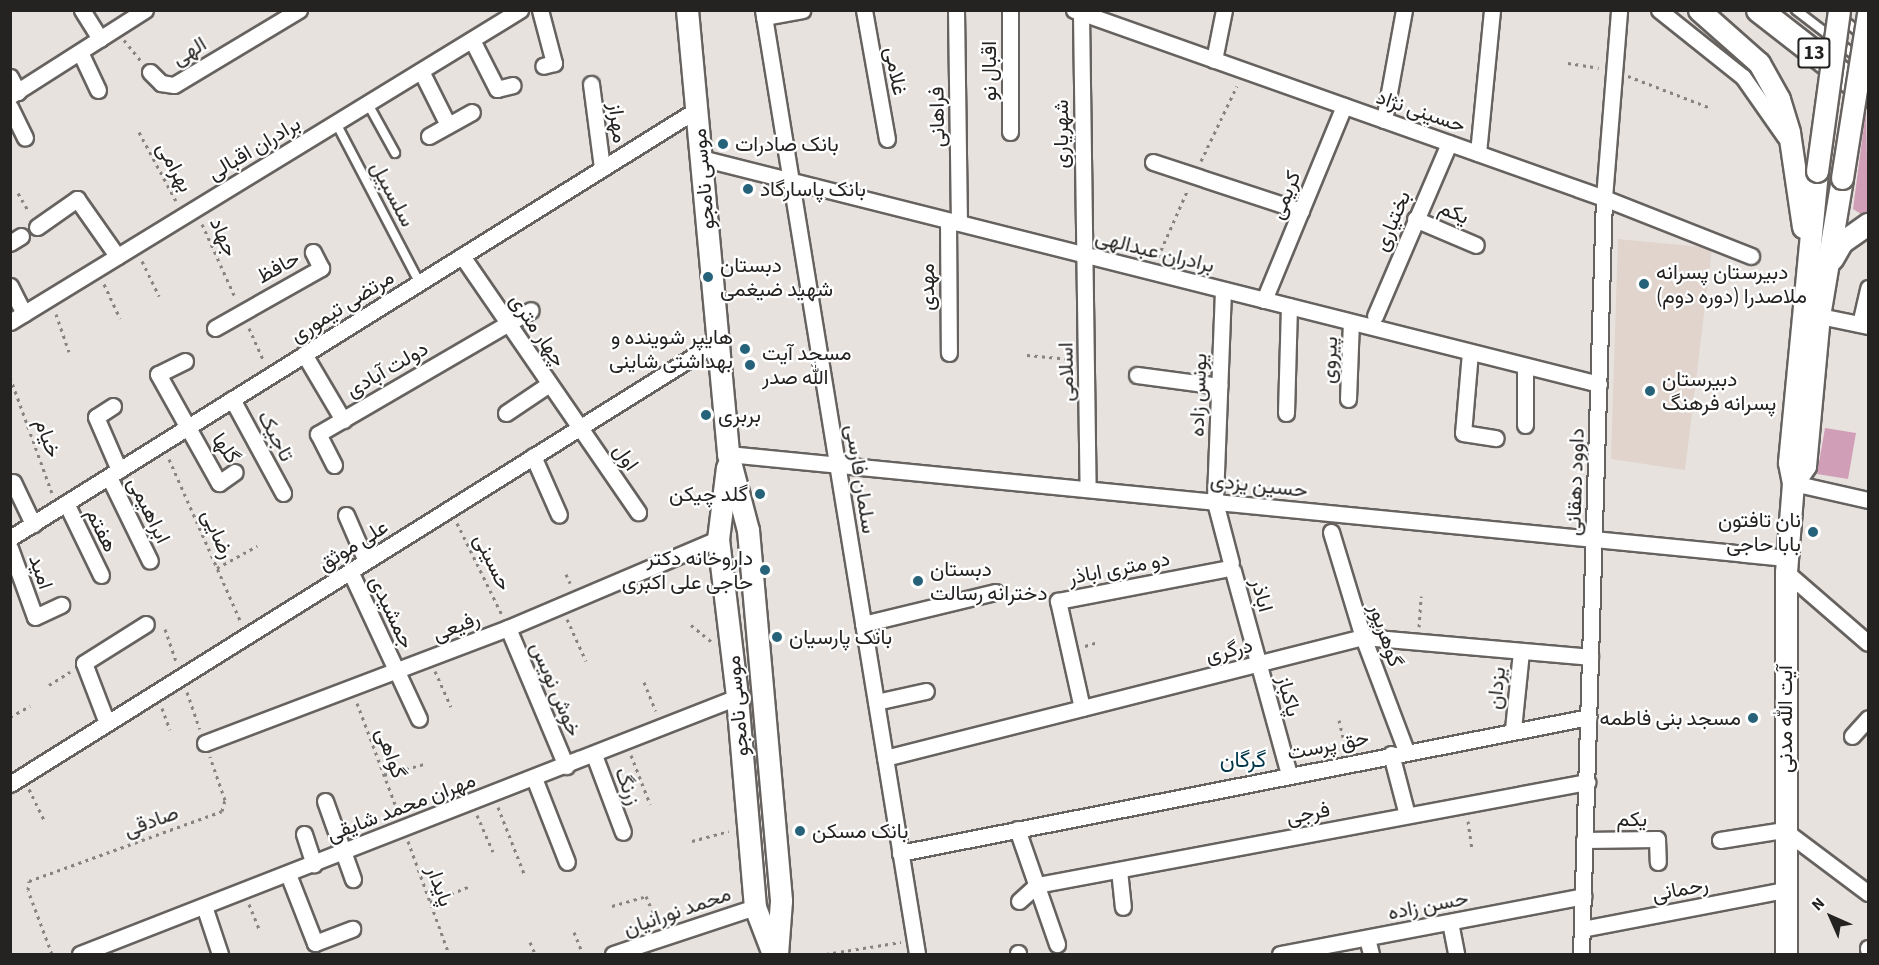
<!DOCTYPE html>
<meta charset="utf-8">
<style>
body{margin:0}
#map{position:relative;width:1879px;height:965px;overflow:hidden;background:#e7e2de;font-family:"Source Sans 3",Vazirmatn,sans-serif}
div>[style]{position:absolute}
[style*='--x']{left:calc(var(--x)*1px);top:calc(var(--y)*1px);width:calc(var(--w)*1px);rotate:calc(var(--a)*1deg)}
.built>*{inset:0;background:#e0d4cc}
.green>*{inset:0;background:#d09fb7}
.path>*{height:3px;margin-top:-1.5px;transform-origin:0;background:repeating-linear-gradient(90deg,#868380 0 3px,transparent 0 7.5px)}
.roads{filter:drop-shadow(2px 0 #66625f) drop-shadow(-2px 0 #66625f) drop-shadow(0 2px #66625f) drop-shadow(0 -2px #66625f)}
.service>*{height:8px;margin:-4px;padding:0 4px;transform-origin:4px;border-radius:4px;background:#fff}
.minor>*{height:15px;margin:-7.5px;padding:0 7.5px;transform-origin:7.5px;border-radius:7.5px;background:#fff}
.secondary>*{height:21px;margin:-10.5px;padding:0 10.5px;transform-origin:10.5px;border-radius:10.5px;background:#fff}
.trunk>*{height:24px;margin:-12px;padding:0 12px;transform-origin:12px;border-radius:12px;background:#fff}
.bridges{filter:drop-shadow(2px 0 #66625f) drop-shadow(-2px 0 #66625f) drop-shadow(0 2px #66625f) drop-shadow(0 -2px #66625f)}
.secondary-bridge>*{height:21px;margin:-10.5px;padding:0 10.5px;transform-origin:10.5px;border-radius:10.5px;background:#fff}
.dots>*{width:16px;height:16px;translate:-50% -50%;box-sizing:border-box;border:3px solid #fff;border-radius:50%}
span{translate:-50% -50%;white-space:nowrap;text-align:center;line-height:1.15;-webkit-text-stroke:4.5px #fff;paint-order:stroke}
.shield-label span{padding:2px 4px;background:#fff;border:2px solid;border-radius:4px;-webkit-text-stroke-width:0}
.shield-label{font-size:20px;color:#252322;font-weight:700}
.street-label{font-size:21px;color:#252322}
.poi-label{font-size:21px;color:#252322}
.left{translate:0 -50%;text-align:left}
.right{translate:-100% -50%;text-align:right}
.neighbourhood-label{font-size:22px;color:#003647}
.frame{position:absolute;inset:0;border:12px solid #252322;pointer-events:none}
.north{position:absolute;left:1801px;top:887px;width:60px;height:60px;-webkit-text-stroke:4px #fff;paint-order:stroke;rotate:315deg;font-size:16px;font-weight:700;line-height:24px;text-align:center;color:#252322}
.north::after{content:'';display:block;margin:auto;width:21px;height:27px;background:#252322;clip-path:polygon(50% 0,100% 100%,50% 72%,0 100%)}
</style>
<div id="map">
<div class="built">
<div style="clip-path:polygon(1618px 239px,1712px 248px,1685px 470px,1611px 459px)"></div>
</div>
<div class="green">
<div style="clip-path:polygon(1866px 110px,1868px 215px,1864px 216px,1853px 209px)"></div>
<div style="clip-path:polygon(1825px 428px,1856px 433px,1848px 479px,1817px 474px)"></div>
</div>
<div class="path">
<div style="--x:124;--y:40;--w:27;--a:51"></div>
<div style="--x:1568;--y:63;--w:31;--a:9"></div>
<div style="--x:1628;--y:76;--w:89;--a:21.1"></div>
<div style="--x:139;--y:132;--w:78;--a:61.8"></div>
<div style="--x:1201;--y:161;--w:83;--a:-64.4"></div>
<div style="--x:18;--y:193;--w:22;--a:60"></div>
<div style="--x:202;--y:224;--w:80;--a:65.7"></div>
<div style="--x:1158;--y:257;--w:74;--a:-66.2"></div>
<div style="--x:142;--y:261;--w:39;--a:64"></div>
<div style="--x:104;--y:284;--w:38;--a:65"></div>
<div style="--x:56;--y:314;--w:40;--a:71.1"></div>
<div style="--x:249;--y:328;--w:35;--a:66"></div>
<div style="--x:1027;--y:355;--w:43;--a:5.3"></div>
<div style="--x:10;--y:377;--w:123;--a:70.1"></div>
<div style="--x:169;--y:459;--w:176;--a:66.2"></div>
<div style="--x:457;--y:523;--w:102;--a:63.9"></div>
<div style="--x:217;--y:568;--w:46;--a:-28.8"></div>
<div style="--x:566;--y:574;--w:10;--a:66"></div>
<div style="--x:567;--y:619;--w:46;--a:65.7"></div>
<div style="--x:691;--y:625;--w:26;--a:39"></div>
<div style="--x:1419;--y:627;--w:31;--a:-86"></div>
<div style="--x:165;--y:629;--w:34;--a:71"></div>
<div style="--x:1085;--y:646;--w:14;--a:-17"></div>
<div style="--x:435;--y:671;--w:39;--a:66"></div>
<div style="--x:644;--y:682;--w:31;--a:68"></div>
<div style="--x:49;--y:685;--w:25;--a:-32"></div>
<div style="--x:187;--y:692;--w:39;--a:71"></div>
<div style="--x:357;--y:703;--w:116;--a:69.4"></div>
<div style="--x:162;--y:708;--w:23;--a:70"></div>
<div style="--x:10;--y:717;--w:23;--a:-29"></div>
<div style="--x:1339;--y:720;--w:32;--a:77"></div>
<div style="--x:631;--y:755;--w:53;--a:68.8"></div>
<div style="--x:384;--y:775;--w:41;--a:-15.4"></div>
<div style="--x:29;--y:789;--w:34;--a:64"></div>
<div style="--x:498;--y:807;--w:74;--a:68.6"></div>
<div style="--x:477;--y:815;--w:40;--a:66.6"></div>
<div style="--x:1468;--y:821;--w:27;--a:82"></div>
<div style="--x:408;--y:841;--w:120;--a:70.1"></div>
<div style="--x:692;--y:841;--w:38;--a:-15"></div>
<div style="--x:430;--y:902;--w:41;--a:-21.5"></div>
<div style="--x:249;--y:904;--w:29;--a:68"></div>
<div style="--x:612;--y:906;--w:35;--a:-16"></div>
<div style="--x:646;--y:896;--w:28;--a:67"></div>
<div style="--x:574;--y:932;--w:24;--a:68"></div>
<div style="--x:530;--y:942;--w:13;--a:67"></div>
<div style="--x:52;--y:954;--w:68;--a:-110.6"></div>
<div style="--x:28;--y:890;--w:9;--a:-84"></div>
<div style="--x:29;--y:881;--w:205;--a:-19.9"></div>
<div style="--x:222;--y:811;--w:11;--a:-75"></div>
<div style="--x:225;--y:800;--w:46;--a:-109.2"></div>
<div style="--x:826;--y:954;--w:76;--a:-9.1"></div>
</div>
<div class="roads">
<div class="service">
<div style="--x:1796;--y:10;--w:81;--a:37.4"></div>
<div style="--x:1841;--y:18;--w:28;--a:38"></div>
<div style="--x:368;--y:104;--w:56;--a:61.1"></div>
<div style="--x:336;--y:123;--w:179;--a:62.4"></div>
</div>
<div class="minor">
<div style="--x:82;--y:10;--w:34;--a:58"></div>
<div style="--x:540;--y:10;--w:55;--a:75.2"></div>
<div style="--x:554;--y:63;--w:11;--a:165"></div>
<div style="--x:763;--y:10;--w:956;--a:80.73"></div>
<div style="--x:864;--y:10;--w:131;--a:79.9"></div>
<div style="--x:956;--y:10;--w:213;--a:89.2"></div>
<div style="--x:1074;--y:10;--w:562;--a:19.53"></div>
<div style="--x:1604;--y:198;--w:158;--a:21.5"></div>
<div style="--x:1659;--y:10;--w:107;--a:38.6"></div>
<div style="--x:1743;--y:77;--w:73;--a:55"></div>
<div style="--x:1081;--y:13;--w:476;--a:89.2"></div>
<div style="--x:764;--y:17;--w:39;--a:-10"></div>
<div style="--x:472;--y:40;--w:55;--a:63"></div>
<div style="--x:497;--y:89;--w:16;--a:-14"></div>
<div style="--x:80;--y:52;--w:42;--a:64.7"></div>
<div style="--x:1214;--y:60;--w:51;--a:-78.7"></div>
<div style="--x:421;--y:71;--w:60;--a:63.4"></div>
<div style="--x:150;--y:72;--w:16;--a:45"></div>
<div style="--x:161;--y:83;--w:13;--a:9"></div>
<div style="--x:174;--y:85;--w:146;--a:-31"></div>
<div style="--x:10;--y:77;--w:17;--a:62"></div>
<div style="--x:591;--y:84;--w:85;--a:82.5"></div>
<div style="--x:10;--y:96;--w:160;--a:-32.5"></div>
<div style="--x:10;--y:107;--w:34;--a:64"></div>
<div style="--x:1384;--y:120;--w:112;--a:-79.7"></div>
<div style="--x:1010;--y:132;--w:122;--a:-90"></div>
<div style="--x:429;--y:136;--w:49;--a:-29.2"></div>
<div style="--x:1478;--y:153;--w:144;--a:-84.4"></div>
<div style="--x:701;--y:158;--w:926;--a:14.13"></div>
<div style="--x:1153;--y:162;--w:156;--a:18.3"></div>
<div style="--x:1415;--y:219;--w:66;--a:23.1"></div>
<div style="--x:948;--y:221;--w:132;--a:89.6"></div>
<div style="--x:37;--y:227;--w:49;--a:-35"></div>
<div style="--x:77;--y:199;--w:70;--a:54.9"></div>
<div style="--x:10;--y:243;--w:13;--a:-32"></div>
<div style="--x:462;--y:256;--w:311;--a:55.5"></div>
<div style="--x:10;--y:286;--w:31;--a:63"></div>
<div style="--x:1223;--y:290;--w:212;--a:92.2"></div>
<div style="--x:1215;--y:502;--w:63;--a:75.3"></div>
<div style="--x:1264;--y:300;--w:210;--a:-67.6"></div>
<div style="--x:1810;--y:314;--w:59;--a:11.7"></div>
<div style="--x:1375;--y:316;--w:188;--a:-66.8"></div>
<div style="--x:10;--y:322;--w:598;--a:-31.46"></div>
<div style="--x:1860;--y:324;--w:37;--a:-77"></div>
<div style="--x:215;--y:328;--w:122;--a:-29.5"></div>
<div style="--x:321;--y:268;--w:18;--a:-117"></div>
<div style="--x:1470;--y:352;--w:81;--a:94.9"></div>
<div style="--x:1463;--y:433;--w:33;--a:9"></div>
<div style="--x:304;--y:354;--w:77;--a:59.4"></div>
<div style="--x:185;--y:361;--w:30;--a:154"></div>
<div style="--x:158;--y:374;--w:125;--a:60.8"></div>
<div style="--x:219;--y:483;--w:19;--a:-35"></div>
<div style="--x:1137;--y:375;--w:83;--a:7.6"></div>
<div style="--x:232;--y:399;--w:107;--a:61.5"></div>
<div style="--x:1348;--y:399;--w:77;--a:-87.8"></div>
<div style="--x:113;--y:406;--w:20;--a:147"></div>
<div style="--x:96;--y:417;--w:58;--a:66.5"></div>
<div style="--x:506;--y:413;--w:52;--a:-34"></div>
<div style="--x:1286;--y:413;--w:107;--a:-88.4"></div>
<div style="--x:1525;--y:425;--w:59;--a:-90"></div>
<div style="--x:728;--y:454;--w:1063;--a:5.61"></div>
<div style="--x:533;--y:456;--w:64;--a:66.2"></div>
<div style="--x:334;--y:465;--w:35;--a:-117"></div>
<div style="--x:318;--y:434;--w:246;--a:-30.2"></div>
<div style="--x:109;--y:477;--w:93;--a:64"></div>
<div style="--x:13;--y:482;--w:47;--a:64.5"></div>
<div style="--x:1793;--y:483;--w:77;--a:12.8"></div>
<div style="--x:66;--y:503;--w:80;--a:64.1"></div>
<div style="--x:346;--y:515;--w:50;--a:66.5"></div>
<div style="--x:1331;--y:532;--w:110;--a:73.1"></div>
<div style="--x:1363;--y:637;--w:122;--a:69.3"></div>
<div style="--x:10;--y:538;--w:809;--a:-31.96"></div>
<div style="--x:10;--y:548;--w:73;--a:70.1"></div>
<div style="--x:35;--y:617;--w:29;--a:-25"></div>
<div style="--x:350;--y:571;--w:163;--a:65"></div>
<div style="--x:1233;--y:571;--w:211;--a:74.6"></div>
<div style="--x:1786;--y:572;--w:108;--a:40.9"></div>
<div style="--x:863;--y:624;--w:136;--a:-13.6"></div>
<div style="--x:508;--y:628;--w:150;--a:67.2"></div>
<div style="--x:876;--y:702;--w:51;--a:-12.4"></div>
<div style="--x:1082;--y:708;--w:110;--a:-102.6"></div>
<div style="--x:1058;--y:601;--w:169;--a:-10.9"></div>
<div style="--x:107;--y:723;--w:64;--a:-111"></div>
<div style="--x:84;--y:663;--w:73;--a:-32.2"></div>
<div style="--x:1513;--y:729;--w:78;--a:-84.1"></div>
<div style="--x:1852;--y:736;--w:24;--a:-48"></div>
<div style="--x:205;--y:743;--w:324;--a:-20.8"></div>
<div style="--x:508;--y:628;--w:228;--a:-23"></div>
<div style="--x:1391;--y:754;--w:63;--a:75.3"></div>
<div style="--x:594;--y:755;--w:82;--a:69.4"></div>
<div style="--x:885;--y:758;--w:493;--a:-14.2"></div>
<div style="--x:1363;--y:637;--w:228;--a:5"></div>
<div style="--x:534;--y:778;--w:90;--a:68.6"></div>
<div style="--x:10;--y:784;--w:835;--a:-32.03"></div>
<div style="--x:325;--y:801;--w:83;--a:70.3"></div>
<div style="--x:1017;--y:829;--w:122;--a:70.8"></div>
<div style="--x:304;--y:834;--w:32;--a:72"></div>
<div style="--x:1584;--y:840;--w:73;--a:-0.8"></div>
<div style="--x:1657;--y:839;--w:23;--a:88"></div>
<div style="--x:1720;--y:840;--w:65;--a:-8.9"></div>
<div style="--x:1784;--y:830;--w:105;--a:36.9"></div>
<div style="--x:900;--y:853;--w:702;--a:-11.17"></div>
<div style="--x:1119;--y:870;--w:37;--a:84"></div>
<div style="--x:288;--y:874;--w:74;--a:68.6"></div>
<div style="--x:315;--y:943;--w:40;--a:-21"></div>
<div style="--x:1019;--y:901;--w:24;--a:-42"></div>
<div style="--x:1037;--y:885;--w:560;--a:-10.61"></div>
<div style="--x:204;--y:906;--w:51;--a:71.6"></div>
<div style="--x:1450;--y:922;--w:33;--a:79"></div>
<div style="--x:1582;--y:929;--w:207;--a:-10.9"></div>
<div style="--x:1367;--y:938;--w:16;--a:76"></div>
<div style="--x:1868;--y:949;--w:1;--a:-90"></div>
<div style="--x:1018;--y:953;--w:1;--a:90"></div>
<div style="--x:80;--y:954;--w:705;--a:-21.36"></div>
<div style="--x:613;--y:954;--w:150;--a:-18.3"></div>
<div style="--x:1280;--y:954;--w:309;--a:-10.8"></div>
<div style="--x:1581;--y:954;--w:756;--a:-88.26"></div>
<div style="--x:1604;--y:198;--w:189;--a:-85.4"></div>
</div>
<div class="secondary">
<div style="--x:687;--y:10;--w:446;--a:84.7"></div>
<div style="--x:728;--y:454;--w:79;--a:75.3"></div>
<div style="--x:748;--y:530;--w:372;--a:84.9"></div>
<div style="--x:781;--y:901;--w:53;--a:94.3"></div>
<div style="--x:1699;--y:10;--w:80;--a:41.5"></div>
<div style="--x:1759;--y:63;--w:41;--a:60.9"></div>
<div style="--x:1779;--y:99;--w:34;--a:73"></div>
<div style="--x:1789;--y:132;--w:96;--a:81.6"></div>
<div style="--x:1832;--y:259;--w:20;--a:-60"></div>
<div style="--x:1842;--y:242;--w:32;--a:-35"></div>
<div style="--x:727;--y:467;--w:73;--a:97.1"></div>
<div style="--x:718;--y:539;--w:159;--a:83.1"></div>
<div style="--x:737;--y:697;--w:211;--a:85.1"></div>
<div style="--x:755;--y:907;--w:50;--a:69"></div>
<div style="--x:1793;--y:483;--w:21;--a:-55"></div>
<div style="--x:1805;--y:466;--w:151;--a:-84.7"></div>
<div style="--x:1819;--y:316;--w:140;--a:-80.5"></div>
<div style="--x:1786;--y:954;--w:382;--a:-90"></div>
<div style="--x:1786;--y:572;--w:89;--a:-85.5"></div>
<div style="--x:1793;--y:483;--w:21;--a:-101"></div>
<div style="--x:1789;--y:462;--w:292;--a:-84.5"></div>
</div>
<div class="trunk">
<div style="--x:1759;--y:10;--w:138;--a:37.9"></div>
</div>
</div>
<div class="bridges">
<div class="secondary-bridge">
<div style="--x:1817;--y:171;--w:162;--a:-82.2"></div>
<div style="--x:1842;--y:178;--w:166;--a:-81"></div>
</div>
</div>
<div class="dots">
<div style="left:723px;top:144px;background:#26637a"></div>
<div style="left:748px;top:189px;background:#26637a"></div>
<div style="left:708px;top:277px;background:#26637a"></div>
<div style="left:1644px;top:284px;background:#26637a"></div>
<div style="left:745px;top:349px;background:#26637a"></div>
<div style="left:750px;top:365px;background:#26637a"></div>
<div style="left:1650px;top:391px;background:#26637a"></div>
<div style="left:706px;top:415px;background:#26637a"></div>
<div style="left:760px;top:494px;background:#26637a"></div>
<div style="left:1813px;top:532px;background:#26637a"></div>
<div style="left:765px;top:570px;background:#26637a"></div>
<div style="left:918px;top:581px;background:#26637a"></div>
<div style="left:777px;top:637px;background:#26637a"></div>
<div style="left:1753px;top:718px;background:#26637a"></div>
<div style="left:800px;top:831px;background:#26637a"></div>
</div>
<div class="shield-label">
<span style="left:1814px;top:53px">13</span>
</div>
<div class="street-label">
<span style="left:189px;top:51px;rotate:-31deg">الهی</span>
<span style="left:896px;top:71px;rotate:80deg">غلامی</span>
<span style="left:989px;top:71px;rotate:-90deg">اقبال نو</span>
<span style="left:1421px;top:111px;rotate:19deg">حسینی نژاد</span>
<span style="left:937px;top:117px;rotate:-91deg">فراهانی</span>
<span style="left:618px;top:123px;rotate:83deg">مهراز</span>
<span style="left:1061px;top:134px;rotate:-90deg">شهریاری</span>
<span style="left:254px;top:148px;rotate:-31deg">برادران اقبالی</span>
<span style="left:175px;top:167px;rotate:62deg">بهرامی</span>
<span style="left:703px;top:179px;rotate:-95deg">موسی نامجو</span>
<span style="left:393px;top:194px;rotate:62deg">سلسبیل</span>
<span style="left:1285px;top:195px;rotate:-68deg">کریمی</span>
<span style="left:1454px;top:212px;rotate:23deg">یکم</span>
<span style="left:1392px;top:221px;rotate:-67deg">بختیاری</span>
<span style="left:224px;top:237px;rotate:66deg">جهاد</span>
<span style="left:1155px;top:251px;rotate:14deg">برادران عبدالهی</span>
<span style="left:278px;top:267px;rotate:-29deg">حافظ</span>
<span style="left:927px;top:287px;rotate:-90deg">مهدی</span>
<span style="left:342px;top:306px;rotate:-32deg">مرتضی تیموری</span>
<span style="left:538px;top:330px;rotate:56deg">چهار متری</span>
<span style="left:1329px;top:360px;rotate:-87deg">پیروی</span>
<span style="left:387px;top:369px;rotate:-30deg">دولت آبادی</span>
<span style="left:1066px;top:372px;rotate:-91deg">اسلامی</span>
<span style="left:1198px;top:395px;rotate:-88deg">یونس زاده</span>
<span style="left:276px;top:436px;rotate:62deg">تاجیک</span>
<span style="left:48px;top:438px;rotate:70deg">خیام</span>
<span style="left:226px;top:448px;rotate:55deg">گلها</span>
<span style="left:626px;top:457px;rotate:55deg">اول</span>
<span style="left:861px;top:479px;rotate:81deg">سلمان فارسی</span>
<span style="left:1575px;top:482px;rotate:-88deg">داوود دهقانی</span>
<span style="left:1259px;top:485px;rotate:6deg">حسین یزدی</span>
<span style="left:149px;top:510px;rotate:64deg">ابراهیمی</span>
<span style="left:102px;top:530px;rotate:64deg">هفتم</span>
<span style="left:218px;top:534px;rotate:66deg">رضایی</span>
<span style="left:353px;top:545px;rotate:-32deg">علی موثق</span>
<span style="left:493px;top:562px;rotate:64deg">حسینی</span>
<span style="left:1119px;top:568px;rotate:-11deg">دو متری اباذر</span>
<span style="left:41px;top:572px;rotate:71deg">امید</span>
<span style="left:1262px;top:595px;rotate:75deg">اباذر</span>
<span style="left:392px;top:612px;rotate:65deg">جمشیدی</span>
<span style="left:456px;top:626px;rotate:-21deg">رفیعی</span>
<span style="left:1386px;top:635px;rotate:71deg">گوهرپور</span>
<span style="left:1229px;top:650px;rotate:-14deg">درگری</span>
<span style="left:1496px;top:688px;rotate:-84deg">یزدان</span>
<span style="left:556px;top:689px;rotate:67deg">خوش نویس</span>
<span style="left:1289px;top:696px;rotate:75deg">پاکباز</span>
<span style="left:737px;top:706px;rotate:-95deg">موسی نامجو</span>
<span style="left:1785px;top:719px;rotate:-90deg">آیت الله مدنی</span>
<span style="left:1328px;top:745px;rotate:-11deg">حق پرست</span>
<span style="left:391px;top:753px;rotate:70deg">گواهی</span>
<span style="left:628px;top:786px;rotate:69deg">زرنگ</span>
<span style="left:401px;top:807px;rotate:-21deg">مهران محمد شایقی</span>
<span style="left:1308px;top:813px;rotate:-11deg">فرجی</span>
<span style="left:1632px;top:819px;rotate:1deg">یکم</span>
<span style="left:151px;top:821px;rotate:-20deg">صادقی</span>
<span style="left:440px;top:886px;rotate:70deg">پایدار</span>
<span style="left:1680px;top:889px;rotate:-11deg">رحمانی</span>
<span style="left:1428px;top:905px;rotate:-11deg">حسن زاده</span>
<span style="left:677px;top:911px;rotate:-19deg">محمد نورانیان</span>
</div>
<div class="poi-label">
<span class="left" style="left:735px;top:144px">بانک صادرات</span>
<span class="left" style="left:760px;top:189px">بانک پاسارگاد</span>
<span class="left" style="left:720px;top:277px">دبستان<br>شهید ضیغمی</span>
<span class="left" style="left:1656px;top:284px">دبيرستان پسرانه<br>ملاصدرا (دوره دوم)</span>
<span class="right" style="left:733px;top:349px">هایپر شوینده و<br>بهداشتی شاینی</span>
<span class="left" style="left:762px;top:365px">مسجد آیت<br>الله صدر</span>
<span class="left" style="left:1662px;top:391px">دبیرستان<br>پسرانه فرهنگ</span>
<span class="left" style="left:718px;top:415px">بربری</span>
<span class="right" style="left:748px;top:494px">گلد چیکن</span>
<span class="right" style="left:1801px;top:532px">نان تافتون<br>بابا حاجی</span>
<span class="right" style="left:753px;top:570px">داروخانه دکتر<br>حاجی علی اکبری</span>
<span class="left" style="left:930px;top:581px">دبستان<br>دخترانه رسالت</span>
<span class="left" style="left:789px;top:637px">بانک پارسیان</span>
<span class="right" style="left:1741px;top:718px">مسجد بنی فاطمه</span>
<span class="left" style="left:812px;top:831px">بانک مسکن</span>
</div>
<div class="neighbourhood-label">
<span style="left:1243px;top:761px">گرگان</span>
</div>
<div class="frame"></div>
<div class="north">N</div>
</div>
